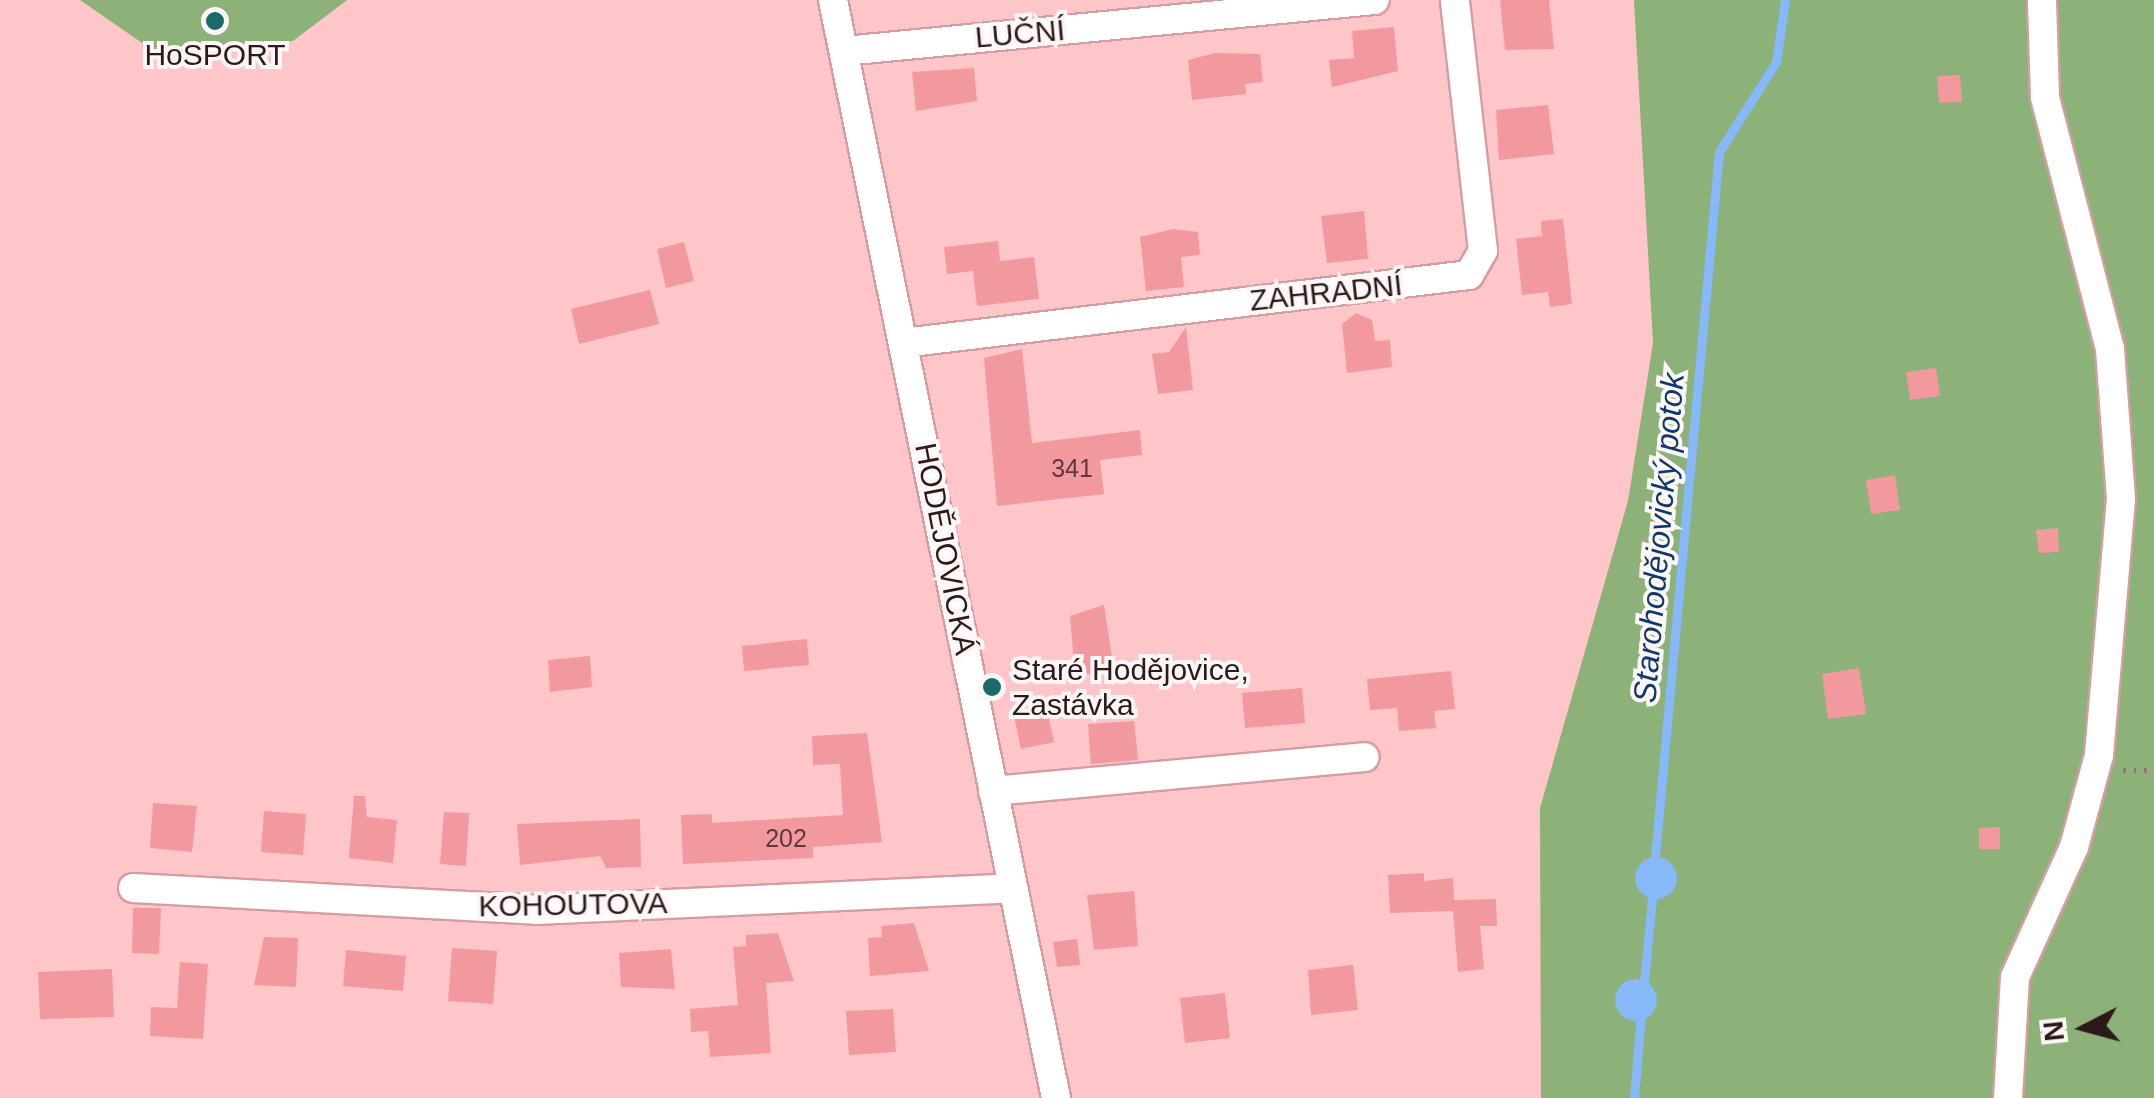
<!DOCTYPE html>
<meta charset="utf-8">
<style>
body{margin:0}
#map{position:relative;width:2154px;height:1098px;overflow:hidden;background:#fec6c8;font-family:Arial,sans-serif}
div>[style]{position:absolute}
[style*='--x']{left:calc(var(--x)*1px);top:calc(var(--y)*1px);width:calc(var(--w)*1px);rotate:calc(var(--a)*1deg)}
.green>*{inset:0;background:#8cb179}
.water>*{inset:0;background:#87b9fa}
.round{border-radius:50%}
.stream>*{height:9px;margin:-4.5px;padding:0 4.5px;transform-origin:4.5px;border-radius:4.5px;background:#87b9fa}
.building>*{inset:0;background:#f2999f}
.path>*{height:5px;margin-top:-2.5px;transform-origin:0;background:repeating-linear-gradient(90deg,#997274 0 2.5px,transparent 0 10.5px)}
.roads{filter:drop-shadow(2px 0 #d49ea1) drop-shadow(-2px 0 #d49ea1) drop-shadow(0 2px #d49ea1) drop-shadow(0 -2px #d49ea1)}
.minor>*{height:28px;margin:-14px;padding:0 14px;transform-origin:14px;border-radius:14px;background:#fff}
.dots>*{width:28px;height:28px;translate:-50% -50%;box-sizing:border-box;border:5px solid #fcf6f6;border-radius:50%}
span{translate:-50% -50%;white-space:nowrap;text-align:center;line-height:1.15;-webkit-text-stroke:8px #fcf6f6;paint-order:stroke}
.number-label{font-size:25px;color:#5e393b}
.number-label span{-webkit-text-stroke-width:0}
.street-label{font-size:30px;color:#2c191a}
.poi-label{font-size:30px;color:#2c191a}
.left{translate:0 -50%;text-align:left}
.water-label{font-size:32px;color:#0f396b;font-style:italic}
.north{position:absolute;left:2034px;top:978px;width:100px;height:100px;-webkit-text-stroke:8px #fcf6f6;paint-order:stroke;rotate:264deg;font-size:28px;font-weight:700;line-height:40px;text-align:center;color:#2c191a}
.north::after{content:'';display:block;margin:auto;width:35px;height:45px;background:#2c191a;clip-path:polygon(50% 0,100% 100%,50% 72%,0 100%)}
</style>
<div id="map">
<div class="green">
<div style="clip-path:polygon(80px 0,347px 0,293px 41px,158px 54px)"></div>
<div style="clip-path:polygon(1634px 0,2154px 0,2154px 1098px,1541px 1098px,1540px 808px,1628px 501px,1653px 343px)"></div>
</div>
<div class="water">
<div class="round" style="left:1635px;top:857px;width:42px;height:42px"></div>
<div class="round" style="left:1615px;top:979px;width:42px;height:42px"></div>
</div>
<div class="stream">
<div style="--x:1654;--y:867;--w:718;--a:-84.81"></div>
<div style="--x:1719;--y:152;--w:107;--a:-57.7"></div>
<div style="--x:1776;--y:62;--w:63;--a:-81.7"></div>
<div style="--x:1643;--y:992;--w:104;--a:-84.5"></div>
<div style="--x:1634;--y:1098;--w:86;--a:-85.3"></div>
</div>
<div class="building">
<div style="clip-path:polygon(1500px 0,1549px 0,1554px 49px,1505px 50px)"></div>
<div style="clip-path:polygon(1394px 27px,1398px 71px,1332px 87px,1329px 60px,1354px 58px,1352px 31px)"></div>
<div style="clip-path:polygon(1215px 53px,1260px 54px,1263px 82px,1245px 84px,1246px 94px,1192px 100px,1188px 60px)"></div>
<div style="clip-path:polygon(974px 68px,977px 101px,916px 111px,912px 72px)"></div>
<div style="clip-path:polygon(1960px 75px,1962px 102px,1939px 103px,1937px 76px)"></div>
<div style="clip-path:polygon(1548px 105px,1554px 154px,1499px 160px,1496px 110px)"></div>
<div style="clip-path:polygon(1364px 211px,1368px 259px,1327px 263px,1321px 216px)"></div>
<div style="clip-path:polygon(1563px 219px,1572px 304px,1550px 307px,1548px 292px,1522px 295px,1516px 239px,1542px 236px,1541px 221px)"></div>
<div style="clip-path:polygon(1173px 229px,1198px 232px,1200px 255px,1181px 257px,1184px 287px,1146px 291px,1140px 237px)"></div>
<div style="clip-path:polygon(998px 241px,1000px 261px,1034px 257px,1039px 299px,977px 306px,973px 271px,947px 274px,944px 247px)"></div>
<div style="clip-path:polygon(684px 242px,694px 281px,666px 288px,657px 249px)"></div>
<div style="clip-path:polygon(650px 290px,659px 324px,579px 344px,571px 309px)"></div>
<div style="clip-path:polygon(1356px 313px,1372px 320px,1375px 341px,1390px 340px,1392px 367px,1347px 373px,1342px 324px)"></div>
<div style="clip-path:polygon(1186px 327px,1193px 390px,1158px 394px,1152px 354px,1169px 352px)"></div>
<div style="clip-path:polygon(1022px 349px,1032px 443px,1140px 430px,1142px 455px,1100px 460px,1104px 494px,997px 506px,984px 358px)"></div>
<div style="clip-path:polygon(1936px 368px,1940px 396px,1910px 400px,1906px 372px)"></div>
<div style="clip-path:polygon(1895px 475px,1900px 510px,1871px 514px,1866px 480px)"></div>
<div style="clip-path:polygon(2058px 528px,2059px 552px,2039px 553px,2036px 530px)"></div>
<div style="clip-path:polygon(1104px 605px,1114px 672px,1075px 675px,1070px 616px)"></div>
<div style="clip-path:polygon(807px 639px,809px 665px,744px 671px,742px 646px)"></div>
<div style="clip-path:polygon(590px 656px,592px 687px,550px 692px,548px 660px)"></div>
<div style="clip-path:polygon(1859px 668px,1866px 714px,1828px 719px,1822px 674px)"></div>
<div style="clip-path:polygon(1451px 671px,1455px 709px,1434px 711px,1436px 728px,1399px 731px,1397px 708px,1370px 710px,1367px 679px)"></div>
<div style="clip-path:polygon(1302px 688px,1305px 723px,1245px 728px,1242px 693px)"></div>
<div style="clip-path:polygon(1047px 710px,1054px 742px,1021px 749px,1014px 716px)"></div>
<div style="clip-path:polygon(1134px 721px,1138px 760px,1091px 764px,1088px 724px)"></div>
<div style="clip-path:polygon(867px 733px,882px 842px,813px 847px,813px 858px,683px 864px,681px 815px,712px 814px,712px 823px,843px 815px,840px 764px,813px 765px,812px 736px)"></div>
<div style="clip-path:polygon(354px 796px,365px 796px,367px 817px,397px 820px,393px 863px,349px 858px)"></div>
<div style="clip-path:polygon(153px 803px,197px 806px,192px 852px,150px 848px)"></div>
<div style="clip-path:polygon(264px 811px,306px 814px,303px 855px,261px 852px)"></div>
<div style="clip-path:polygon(444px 812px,469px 813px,466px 866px,440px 864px)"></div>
<div style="clip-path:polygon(640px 819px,641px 867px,606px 868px,600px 856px,520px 865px,517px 824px)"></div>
<div style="clip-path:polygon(2000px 827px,2000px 849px,1979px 849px,1979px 828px)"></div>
<div style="clip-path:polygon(1424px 873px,1424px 881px,1453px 878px,1454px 900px,1496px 899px,1497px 926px,1480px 926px,1484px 969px,1458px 972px,1453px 911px,1390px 913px,1388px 875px)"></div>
<div style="clip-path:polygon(1134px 891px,1138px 946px,1094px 950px,1087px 895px)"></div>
<div style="clip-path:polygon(133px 908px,161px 908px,159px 954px,132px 953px)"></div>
<div style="clip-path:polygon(914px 923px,929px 971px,870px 976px,868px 938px,882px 937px,881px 926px)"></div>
<div style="clip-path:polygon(778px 933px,794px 981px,766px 983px,771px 1053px,710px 1057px,708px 1031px,691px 1032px,690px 1009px,738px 1005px,733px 947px,746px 946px,746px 935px)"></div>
<div style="clip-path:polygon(264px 937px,298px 938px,296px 987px,254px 985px)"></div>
<div style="clip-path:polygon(1077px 939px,1080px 965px,1057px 967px,1053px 942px)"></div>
<div style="clip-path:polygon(452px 948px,497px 951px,493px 1004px,448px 1001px)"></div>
<div style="clip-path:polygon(671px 949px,675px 989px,621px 987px,619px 953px)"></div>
<div style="clip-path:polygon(346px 950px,406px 956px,403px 991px,343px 986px)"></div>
<div style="clip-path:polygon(180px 962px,208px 964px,203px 1039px,150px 1036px,151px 1007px,177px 1008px)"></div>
<div style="clip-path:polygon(1353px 965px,1358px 1010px,1311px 1015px,1308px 970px)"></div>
<div style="clip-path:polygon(112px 969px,114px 1017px,40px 1019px,38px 972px)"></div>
<div style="clip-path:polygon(1225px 993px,1230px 1038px,1185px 1043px,1180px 998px)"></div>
<div style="clip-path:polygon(893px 1009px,896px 1052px,849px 1055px,846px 1011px)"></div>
</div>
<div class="path">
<div style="--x:2123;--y:770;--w:31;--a:0"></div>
</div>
<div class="roads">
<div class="minor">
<div style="--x:833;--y:0;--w:1120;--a:78.52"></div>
<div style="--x:844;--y:51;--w:533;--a:-5.49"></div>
<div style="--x:903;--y:343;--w:570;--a:-6.85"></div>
<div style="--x:1469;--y:275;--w:28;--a:-60"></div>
<div style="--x:1483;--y:251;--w:253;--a:-96.4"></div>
<div style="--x:993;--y:791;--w:373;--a:-5.2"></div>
<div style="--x:133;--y:888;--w:404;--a:3.1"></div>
<div style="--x:536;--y:910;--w:478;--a:-2.6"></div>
<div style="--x:2008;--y:1098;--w:121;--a:-86.7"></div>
<div style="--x:2015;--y:977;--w:143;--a:-65.6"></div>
<div style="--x:2074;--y:847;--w:95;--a:-74.8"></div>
<div style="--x:2099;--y:755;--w:257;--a:-85.1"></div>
<div style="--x:2121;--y:499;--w:150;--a:-94.2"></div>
<div style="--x:2110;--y:349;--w:260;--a:-104.5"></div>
<div style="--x:2045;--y:97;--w:97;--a:-91.8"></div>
</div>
</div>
<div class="dots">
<div style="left:215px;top:21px;background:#1c6969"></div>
<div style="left:992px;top:687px;background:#1c6969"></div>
</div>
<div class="number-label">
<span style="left:1072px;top:468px">341</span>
<span style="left:786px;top:838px">202</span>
</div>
<div class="street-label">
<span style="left:1020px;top:34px;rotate:-5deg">LUČNÍ</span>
<span style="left:1326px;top:293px;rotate:-6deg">ZAHRADNÍ</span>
<span style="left:945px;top:549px;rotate:79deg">HODĚJOVICKÁ</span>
<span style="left:573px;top:905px;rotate:-1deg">KOHOUTOVA</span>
</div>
<div class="poi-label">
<span style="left:215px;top:55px">HoSPORT</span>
<span class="left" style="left:1012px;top:687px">Staré Hodějovice,<br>Zastávka</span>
</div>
<div class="water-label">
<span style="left:1659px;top:538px;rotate:-85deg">Starohodějovický potok</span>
</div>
<div class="north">N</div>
</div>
